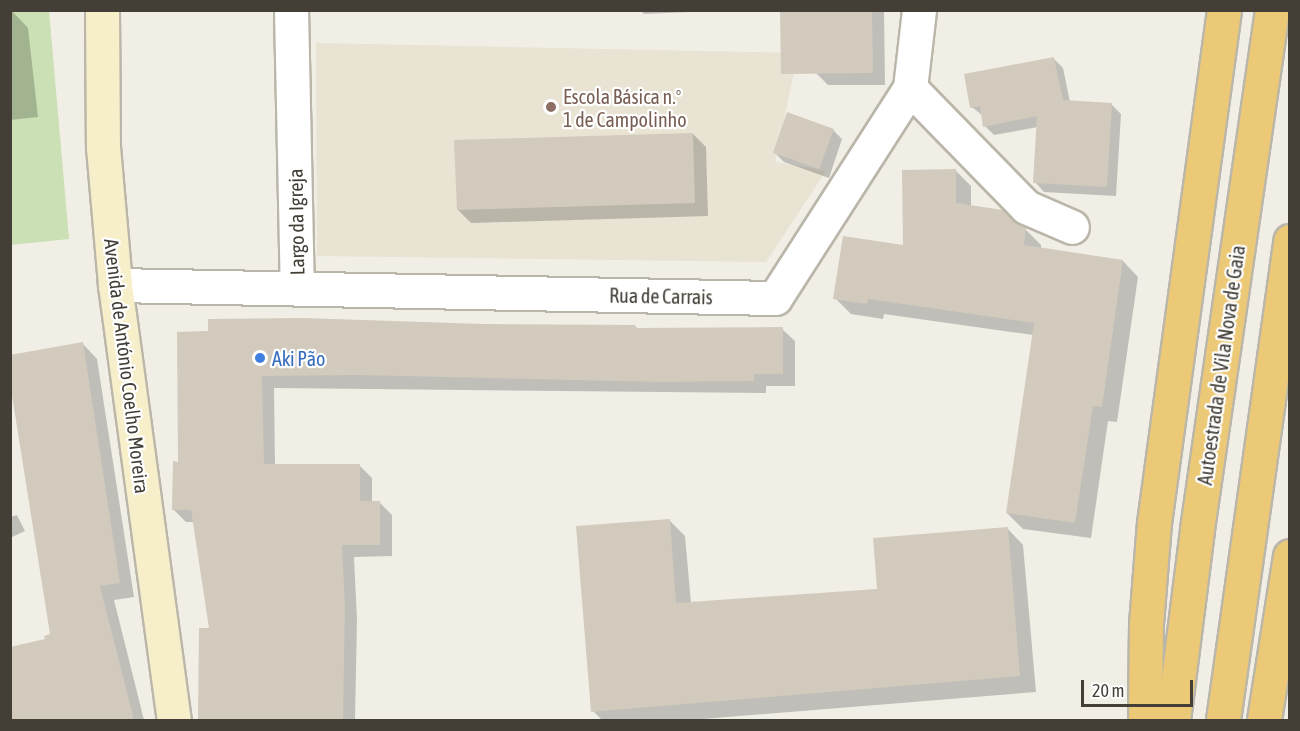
<!DOCTYPE html>
<meta charset="utf-8">
<style>
body{margin:0}
#map{position:relative;width:1300px;height:731px;overflow:hidden;background:#f1eee6;font-family:"Asap Condensed",sans-serif}
div>[style]{position:absolute}
[style*='--x']{left:calc(var(--x)*1px);top:calc(var(--y)*1px);width:calc(var(--w)*1px);rotate:calc(var(--a)*1deg)}
.education>*{inset:0;background:#e8e3d2}
.green>*{inset:0;background:#cbe0b4}
.shadow>*{inset:0;background:#0003}
.building>*{inset:0;background:#d1cabd}
.roads{filter:drop-shadow(2px 0 #bbb6aa) drop-shadow(-2px 0 #bbb6aa) drop-shadow(0 2px #bbb6aa) drop-shadow(0 -2px #bbb6aa)}
.street>*{height:33px;margin:-16.5px;padding:0 16.5px;transform-origin:16.5px;border-radius:16.5px;background:#fff}
.secondary>*{height:33px;margin:-16.5px;padding:0 16.5px;transform-origin:16.5px;border-radius:16.5px;background:#f7eeca}
.highway>*{height:33px;margin:-16.5px;padding:0 16.5px;transform-origin:16.5px;border-radius:16.5px;background:#ecc976}
.dots>*{width:16px;height:16px;translate:-50% -50%;box-sizing:border-box;border:3px solid #fff;border-radius:50%}
span{translate:-50% -50%;white-space:nowrap;text-align:center;line-height:1.15;-webkit-text-stroke:4.5px #fff;paint-order:stroke}
.education-label{font-size:20px;color:#785e54}
.left{translate:0 -50%;text-align:left}
.street-label{font-size:20px;color:#433e36}
.shop-label{font-size:20px;color:#366cbe}
.frame{position:absolute;inset:0;border:12px solid #433e36;pointer-events:none}
.scale{position:absolute;left:1081px;top:680px;width:112px;height:27px;box-sizing:border-box;border:3px solid #433e36;border-top:0;padding-left:8px;font-size:18px;line-height:21px;white-space:nowrap;color:#433e36;-webkit-text-stroke:4px #fff;paint-order:stroke}
</style>
<div id="map">
<div class="education">
<div style="clip-path:polygon(316px 43px,798px 53px,775px 162px,826px 171px,766px 262px,317px 256px)"></div>
</div>
<div class="green">
<div style="clip-path:polygon(11px 10px,49px 11px,69px 239px,11px 245px)"></div>
</div>
<div class="shadow">
<div style="clip-path:polygon(640px 10px,713px 10px,713px 11px,644px 14px)"></div>
<div style="clip-path:polygon(816px 10px,884px 10px,885px 85px,828px 85px,816px 73px)"></div>
<div style="clip-path:polygon(12px 11px,28px 28px,38px 117px,10px 120px)"></div>
<div style="clip-path:polygon(1054px 59px,1063px 68px,1070px 102px,1111px 104px,1121px 114px,1116px 196px,1044px 192px,1035px 182px,1038px 127px,994px 135px,985px 126px,983px 116px,972px 107px)"></div>
<div style="clip-path:polygon(833px 130px,842px 139px,829px 178px,784px 162px,775px 153px)"></div>
<div style="clip-path:polygon(693px 134px,706px 147px,708px 216px,471px 223px,458px 210px)"></div>
<div style="clip-path:polygon(955px 170px,971px 186px,971px 207px,1025px 229px,1041px 245px,1041px 249px,1123px 261px,1138px 277px,1117px 422px,1108px 421px,1091px 538px,1023px 529px,1007px 513px,1033px 335px,884px 314px,883px 319px,851px 314px,835px 298px,905px 246px)"></div>
<div style="clip-path:polygon(483px 325px,635px 326px,638px 329px,782px 329px,795px 341px,795px 386px,766px 386px,766px 393px,274px 388px,275px 465px,359px 465px,372px 478px,372px 502px,379px 502px,392px 515px,392px 556px,354px 557px,357px 619px,355px 720px,199px 720px,201px 629px,211px 629px,194px 522px,186px 522px,173px 509px,180px 463px,178px 333px)"></div>
<div style="clip-path:polygon(83px 344px,97px 359px,134px 597px,114px 600px,144px 720px,10px 720px,10px 648px,48px 658px)"></div>
<div style="clip-path:polygon(17px 515px,25px 531px,10px 538px,10px 517px)"></div>
<div style="clip-path:polygon(669px 520px,685px 536px,691px 603px,879px 591px,1007px 528px,1023px 545px,1036px 692px,690px 720px,602px 720px,593px 711px)"></div>
</div>
<div class="building">
<div style="clip-path:polygon(780px 10px,872px 10px,873px 73px,781px 74px)"></div>
<div style="clip-path:polygon(1054px 57px,1063px 100px,1112px 103px,1107px 187px,1033px 183px,1037px 116px,983px 127px,980px 106px,970px 108px,964px 74px)"></div>
<div style="clip-path:polygon(787px 112px,834px 129px,819px 169px,773px 153px)"></div>
<div style="clip-path:polygon(693px 133px,695px 203px,457px 210px,454px 140px)"></div>
<div style="clip-path:polygon(956px 169px,956px 203px,1003px 210px,1013px 220px,1026px 228px,1024px 245px,1123px 260px,1102px 407px,1093px 406px,1075px 523px,1006px 513px,1034px 323px,868px 299px,867px 304px,833px 299px,843px 236px,903px 245px,902px 170px)"></div>
<div style="clip-path:polygon(303px 318px,483px 324px,635px 325px,635px 328px,783px 327px,783px 374px,754px 374px,754px 381px,660px 382px,357px 375px,262px 376px,264px 464px,360px 464px,360px 501px,380px 501px,380px 545px,342px 545px,345px 605px,343px 720px,198px 720px,199px 628px,209px 628px,191px 510px,172px 510px,173px 461px,178px 462px,177px 332px,208px 331px,208px 319px)"></div>
<div style="clip-path:polygon(83px 342px,120px 583px,100px 586px,134px 720px,10px 720px,10px 647px,45px 639px,44px 636px,50px 634px,10px 383px,10px 355px)"></div>
<div style="clip-path:polygon(670px 519px,676px 603px,877px 589px,873px 538px,1008px 527px,1020px 676px,591px 712px,576px 526px)"></div>
</div>
<div class="roads">
<div class="street">
<div style="--x:291;--y:10;--w:278;--a:88.8"></div>
<div style="--x:910;--y:88;--w:166;--a:45.7"></div>
<div style="--x:1026;--y:207;--w:50;--a:23.5"></div>
<div style="--x:115;--y:285;--w:660;--a:1.13"></div>
<div style="--x:775;--y:298;--w:250;--a:-57.3"></div>
<div style="--x:910;--y:88;--w:79;--a:-83.4"></div>
</div>
<div class="secondary">
<div style="--x:102;--y:10;--w:137;--a:89.6"></div>
<div style="--x:103;--y:147;--w:139;--a:85"></div>
<div style="--x:115;--y:285;--w:439;--a:82.3"></div>
</div>
<div class="highway">
<div style="--x:1145;--y:720;--w:96;--a:-89.4"></div>
<div style="--x:1146;--y:624;--w:101;--a:-85.5"></div>
<div style="--x:1154;--y:523;--w:518;--a:-82.23"></div>
<div style="--x:1173;--y:720;--w:193;--a:-82.8"></div>
<div style="--x:1197;--y:529;--w:524;--a:-81.78"></div>
<div style="--x:1223;--y:720;--w:484;--a:-82"></div>
<div style="--x:1264;--y:720;--w:166;--a:-81"></div>
</div>
</div>
<div class="dots">
<div style="left:551px;top:107px;background:#8d6e63"></div>
<div style="left:260px;top:358px;background:#3f7fe0"></div>
</div>
<div class="education-label">
<span class="left" style="left:563px;top:108px">Escola Básica n.º<br>1 de Campolinho</span>
</div>
<div class="street-label">
<span style="left:296px;top:222px;rotate:-91deg">Largo da Igreja</span>
<span style="left:661px;top:296px;rotate:1deg">Rua de Carrais</span>
<span style="left:1221px;top:365px;rotate:-82deg">Autoestrada de Vila Nova de Gaia</span>
<span style="left:127px;top:366px;rotate:83deg">Avenida de António Coelho Moreira</span>
</div>
<div class="shop-label">
<span class="left" style="left:272px;top:358px">Aki Pão</span>
</div>
<div class="frame"></div>
<div class="scale">20 m</div>
</div>
